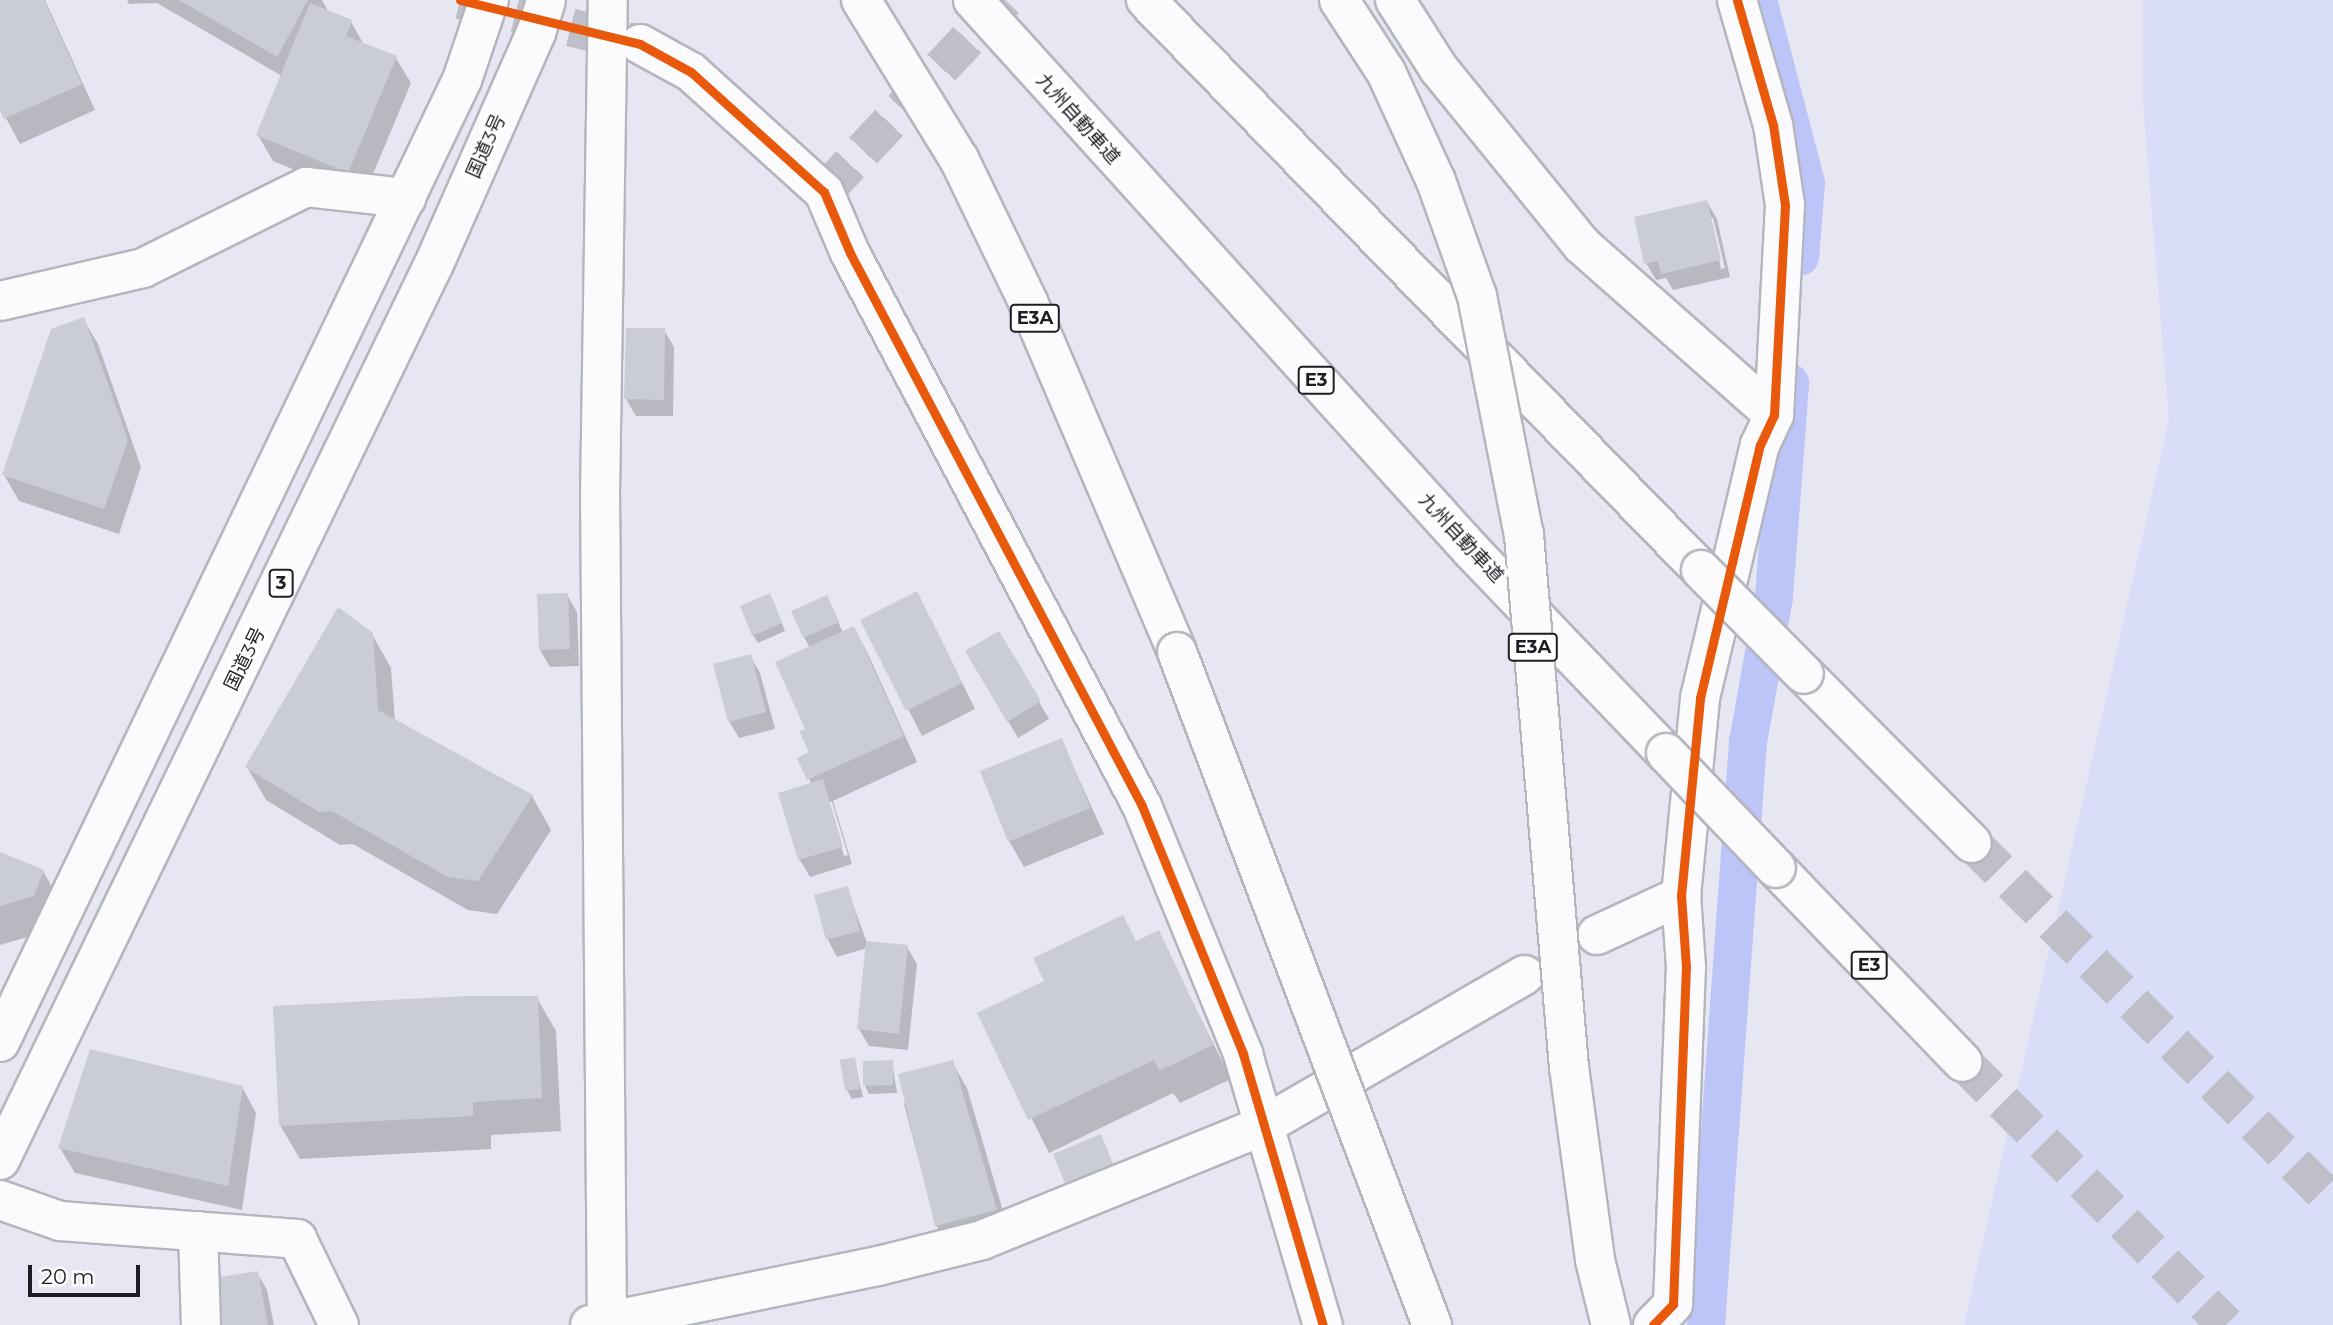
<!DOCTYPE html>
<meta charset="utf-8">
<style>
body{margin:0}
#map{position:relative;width:2333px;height:1325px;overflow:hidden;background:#e6e7f2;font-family:Montserrat,"Noto Sans JP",sans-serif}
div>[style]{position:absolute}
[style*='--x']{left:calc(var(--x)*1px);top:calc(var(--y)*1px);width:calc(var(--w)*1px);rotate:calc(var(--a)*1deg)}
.green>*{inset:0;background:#d9ddf7}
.shadow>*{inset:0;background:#0003}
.canal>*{height:38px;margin:-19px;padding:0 19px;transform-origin:19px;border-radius:19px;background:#bdc5f8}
.building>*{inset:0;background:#cbcdd6}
.street-tunnel>*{height:38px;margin-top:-19px;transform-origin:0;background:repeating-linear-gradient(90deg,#bebfc9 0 38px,transparent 0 57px)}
.highway-tunnel>*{height:38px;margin-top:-19px;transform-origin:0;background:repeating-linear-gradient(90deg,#bebfc9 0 38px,transparent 0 57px)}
.roads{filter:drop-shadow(2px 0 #b4b6be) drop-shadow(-2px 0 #b4b6be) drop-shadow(0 2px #b4b6be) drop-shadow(0 -2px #b4b6be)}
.street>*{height:38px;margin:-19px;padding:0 19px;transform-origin:19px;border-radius:19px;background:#fbfbfd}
.secondary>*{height:38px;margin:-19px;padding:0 19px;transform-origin:19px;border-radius:19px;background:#fbfbfd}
.highway>*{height:38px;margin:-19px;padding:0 19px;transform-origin:19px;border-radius:19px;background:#fbfbfd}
.bridges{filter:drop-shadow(2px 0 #b4b6be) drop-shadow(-2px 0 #b4b6be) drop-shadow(0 2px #b4b6be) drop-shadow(0 -2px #b4b6be)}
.highway-bridge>*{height:38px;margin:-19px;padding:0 19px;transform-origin:19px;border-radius:19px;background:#fbfbfd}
.cycleway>*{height:9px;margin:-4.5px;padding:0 4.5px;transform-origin:4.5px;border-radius:4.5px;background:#e8590c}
span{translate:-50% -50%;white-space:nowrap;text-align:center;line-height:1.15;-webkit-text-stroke:7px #fff;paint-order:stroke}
.shield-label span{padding:2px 5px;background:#fff;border:2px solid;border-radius:5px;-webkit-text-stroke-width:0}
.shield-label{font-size:18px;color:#1c1e25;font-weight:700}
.street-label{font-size:19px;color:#1c1e25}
.scale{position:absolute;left:28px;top:1265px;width:112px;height:32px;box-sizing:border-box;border:4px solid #1c1e25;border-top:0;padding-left:9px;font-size:21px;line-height:24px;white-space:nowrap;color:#1c1e25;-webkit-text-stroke:5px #fff;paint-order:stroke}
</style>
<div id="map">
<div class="green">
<div style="clip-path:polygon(2143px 0,2333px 0,2333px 1325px,1964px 1325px,2169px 420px,2143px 103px)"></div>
</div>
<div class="shadow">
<div style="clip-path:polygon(0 0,45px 0,95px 110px,20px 144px,0 107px)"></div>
<div style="clip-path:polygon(127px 0,322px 0,329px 13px,351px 22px,364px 45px,396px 58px,411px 83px,363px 198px,273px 161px,258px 135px,282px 76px,157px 3px,129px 4px)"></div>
<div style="clip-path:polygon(evenodd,1707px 202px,1717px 219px,1730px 277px,1673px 290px,1666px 278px,1656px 280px,1646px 263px,1707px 202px,1710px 218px,1713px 218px,1725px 268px,1721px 269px,1710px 218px)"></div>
<div style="clip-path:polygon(83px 319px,98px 344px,141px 467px,119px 534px,19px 501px,4px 475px)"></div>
<div style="clip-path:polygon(664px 330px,674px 347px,673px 416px,636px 416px,626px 399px)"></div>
<div style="clip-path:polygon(567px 595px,577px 612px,579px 666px,550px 667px,540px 650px)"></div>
<div style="clip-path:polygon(774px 603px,785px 631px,758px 643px,753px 635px)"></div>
<div style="clip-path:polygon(evenodd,831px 605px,843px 633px,854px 628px,868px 654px,917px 762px,833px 801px,852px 864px,810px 877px,800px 860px,780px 794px,812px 785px,799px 758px,811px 753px,807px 729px,810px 648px,804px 637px,831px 605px,828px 802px,832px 802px,848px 855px,844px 856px,828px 802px)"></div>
<div style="clip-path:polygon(931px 619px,975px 709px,922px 736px,862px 620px)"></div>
<div style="clip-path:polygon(998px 633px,1049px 719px,1018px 738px,967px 652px)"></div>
<div style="clip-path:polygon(372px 634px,391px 668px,395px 721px,532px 796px,551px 830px,497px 914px,468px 910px,353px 844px,340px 845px,266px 800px,247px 767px)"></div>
<div style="clip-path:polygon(750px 656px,760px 673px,775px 729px,739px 738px,729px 721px)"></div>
<div style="clip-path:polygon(1061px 740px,1104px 834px,1024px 867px,1009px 841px)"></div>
<div style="clip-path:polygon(0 854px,43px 871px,62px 905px,52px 930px,0 945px)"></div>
<div style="clip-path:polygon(847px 888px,867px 943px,907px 947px,917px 964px,908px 1050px,869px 1046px,859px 1029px,867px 948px,837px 957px,828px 940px,816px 897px)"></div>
<div style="clip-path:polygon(1123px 917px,1137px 943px,1158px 933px,1231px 1079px,1180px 1103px,1173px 1093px,1049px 1153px,979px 1014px,1046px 982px)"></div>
<div style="clip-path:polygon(537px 998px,556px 1031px,561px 1131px,491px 1135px,491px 1149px,300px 1159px,280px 1125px)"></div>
<div style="clip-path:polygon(854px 1059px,863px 1097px,852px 1099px,847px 1090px)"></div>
<div style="clip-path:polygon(892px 1061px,897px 1093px,869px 1094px,865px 1086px)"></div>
<div style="clip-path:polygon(952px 1062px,967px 1088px,1010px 1235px,951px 1251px,936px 1225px,904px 1104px)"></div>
<div style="clip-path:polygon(242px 1087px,256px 1113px,242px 1210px,75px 1173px,60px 1148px)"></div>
<div style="clip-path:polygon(257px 1273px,267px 1290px,274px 1325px,209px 1325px)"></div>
</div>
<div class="canal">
<div style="--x:1758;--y:0;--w:189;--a:75.3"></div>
<div style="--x:1806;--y:183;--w:74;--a:94.6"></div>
<div style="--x:1706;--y:1325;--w:585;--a:-85.88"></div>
<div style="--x:1748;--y:742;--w:147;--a:-79.8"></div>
<div style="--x:1774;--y:597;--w:215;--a:-85.7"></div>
</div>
<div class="building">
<div style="clip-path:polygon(0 0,44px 0,82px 84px,4px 119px,0 111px)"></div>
<div style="clip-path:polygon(179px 0,308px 0,277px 57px)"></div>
<div style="clip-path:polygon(310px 3px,352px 20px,346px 36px,397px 56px,348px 173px,256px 135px)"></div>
<div style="clip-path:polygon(1707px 200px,1721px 260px,1661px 274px,1658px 261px,1644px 264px,1634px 217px)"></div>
<div style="clip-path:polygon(84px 317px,128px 440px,104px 509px,2px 475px,51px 329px)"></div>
<div style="clip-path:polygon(626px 328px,665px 328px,664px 400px,624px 399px)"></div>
<div style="clip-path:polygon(917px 591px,962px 683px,906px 711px,860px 620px)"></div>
<div style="clip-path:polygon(568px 593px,570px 649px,539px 650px,537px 594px)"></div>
<div style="clip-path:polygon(770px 593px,782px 623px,752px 636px,740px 606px)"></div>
<div style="clip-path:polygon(827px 595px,839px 622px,803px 638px,791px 611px)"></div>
<div style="clip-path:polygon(338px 607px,373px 633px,378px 710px,533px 795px,478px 881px,448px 877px,332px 811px,319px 812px,245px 767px)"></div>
<div style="clip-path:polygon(854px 626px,904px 736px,807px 780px,797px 758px,809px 752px,799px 731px,805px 729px,775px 662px)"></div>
<div style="clip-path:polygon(999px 631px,1041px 701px,1007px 722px,965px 651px)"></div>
<div style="clip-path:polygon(751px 654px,766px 712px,728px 722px,713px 664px)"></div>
<div style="clip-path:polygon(1062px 738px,1090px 808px,1008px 842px,980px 771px)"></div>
<div style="clip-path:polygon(823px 779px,843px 847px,798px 860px,778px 793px)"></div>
<div style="clip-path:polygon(0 852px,44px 870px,34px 896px,0 906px)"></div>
<div style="clip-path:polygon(848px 886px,860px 931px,826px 940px,814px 895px)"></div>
<div style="clip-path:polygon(1123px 915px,1136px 941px,1159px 930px,1213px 1045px,1159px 1071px,1154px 1060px,1028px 1120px,977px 1013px,1044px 981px,1033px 958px)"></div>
<div style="clip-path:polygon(866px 941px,908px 945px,899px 1034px,857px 1029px)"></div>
<div style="clip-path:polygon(466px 996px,538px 996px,542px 1098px,473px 1102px,473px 1116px,279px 1126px,273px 1006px)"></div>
<div style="clip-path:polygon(90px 1049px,243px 1086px,228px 1186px,58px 1148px)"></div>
<div style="clip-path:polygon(855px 1057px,860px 1089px,845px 1091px,840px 1060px)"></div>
<div style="clip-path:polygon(893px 1060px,893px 1085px,863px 1086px,863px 1061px)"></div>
<div style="clip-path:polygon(953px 1060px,997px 1210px,935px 1226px,898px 1074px)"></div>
<div style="clip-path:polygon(1101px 1134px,1119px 1179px,1071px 1198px,1053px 1154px)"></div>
<div style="clip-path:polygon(258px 1271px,268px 1325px,207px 1325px,207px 1279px)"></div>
</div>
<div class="street-tunnel">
<div style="--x:460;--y:0;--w:183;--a:13.9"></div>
<div style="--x:824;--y:192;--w:264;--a:-46.7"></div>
</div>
<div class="highway-tunnel">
<div style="--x:1972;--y:843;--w:509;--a:44.84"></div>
<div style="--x:1963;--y:1062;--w:372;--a:45"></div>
</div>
<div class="roads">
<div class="street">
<div style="--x:1395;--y:0;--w:82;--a:57.5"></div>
<div style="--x:1439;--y:69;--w:227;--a:50.9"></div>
<div style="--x:1582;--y:245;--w:256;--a:41.5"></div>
<div style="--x:640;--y:44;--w:58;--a:28.8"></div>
<div style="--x:691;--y:72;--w:179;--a:42.1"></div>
<div style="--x:824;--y:192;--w:66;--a:66.9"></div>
<div style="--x:850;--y:253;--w:625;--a:62.16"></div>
<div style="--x:1142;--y:806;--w:268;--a:67.8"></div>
<div style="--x:1243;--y:1054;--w:283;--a:73.6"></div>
<div style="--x:0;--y:301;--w:147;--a:-13"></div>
<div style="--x:143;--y:268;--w:182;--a:-26.4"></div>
<div style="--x:306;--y:187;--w:101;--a:6.3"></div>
<div style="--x:1597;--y:935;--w:93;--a:-24.9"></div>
<div style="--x:0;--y:1200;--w:64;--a:19.3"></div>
<div style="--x:60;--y:1221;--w:238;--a:4.3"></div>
<div style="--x:297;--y:1239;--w:96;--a:64"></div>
<div style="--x:198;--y:1231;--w:94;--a:88.2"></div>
<div style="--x:590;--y:1325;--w:294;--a:-11.6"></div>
<div style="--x:878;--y:1266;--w:107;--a:-14"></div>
<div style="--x:982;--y:1240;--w:303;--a:-22.1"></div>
<div style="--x:1263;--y:1126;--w:302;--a:-30"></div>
<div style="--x:1653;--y:1325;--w:29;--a:-46"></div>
<div style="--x:1673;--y:1304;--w:337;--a:-87.8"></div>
<div style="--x:1686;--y:967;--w:71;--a:-94"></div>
<div style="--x:1681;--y:896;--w:199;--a:-84.5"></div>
<div style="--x:1700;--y:698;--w:260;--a:-76.7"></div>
<div style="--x:1760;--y:445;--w:33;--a:-65"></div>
<div style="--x:1774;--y:415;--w:210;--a:-87"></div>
<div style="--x:1785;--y:205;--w:81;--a:-98.5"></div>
<div style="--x:1773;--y:125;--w:130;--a:-106.1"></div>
</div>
<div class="secondary">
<div style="--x:607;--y:1325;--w:829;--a:-90.48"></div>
<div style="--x:600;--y:496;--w:496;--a:-89.1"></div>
</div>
<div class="highway">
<div style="--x:861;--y:0;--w:187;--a:58.4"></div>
<div style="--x:959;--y:159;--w:159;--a:64.2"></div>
<div style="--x:1028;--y:302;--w:380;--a:66.9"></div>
<div style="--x:973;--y:0;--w:742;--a:47.84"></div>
<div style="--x:1471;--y:550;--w:281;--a:46.2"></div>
<div style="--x:1146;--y:0;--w:796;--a:45.76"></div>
<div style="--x:1804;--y:674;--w:238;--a:45.2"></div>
<div style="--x:1776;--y:868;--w:269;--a:46.1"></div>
<div style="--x:0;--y:1042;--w:1067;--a:-64.35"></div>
<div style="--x:462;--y:80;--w:84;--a:-71.4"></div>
<div style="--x:0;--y:1160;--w:996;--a:-64.16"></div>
<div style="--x:434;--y:264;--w:253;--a:-66.2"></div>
<div style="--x:536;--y:33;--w:34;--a:-73"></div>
</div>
</div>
<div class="bridges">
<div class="highway-bridge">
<div style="--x:1339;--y:0;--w:86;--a:56.9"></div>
<div style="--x:1386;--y:72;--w:120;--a:65.4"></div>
<div style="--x:1436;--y:181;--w:122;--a:70.4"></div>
<div style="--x:1477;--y:296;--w:244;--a:78.9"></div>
<div style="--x:1524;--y:535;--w:534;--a:85.17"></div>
<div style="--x:1569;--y:1067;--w:195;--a:82.3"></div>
<div style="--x:1595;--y:1260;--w:67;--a:76.2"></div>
<div style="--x:1701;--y:570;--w:146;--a:45.3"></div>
<div style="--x:1177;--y:652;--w:720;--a:69.25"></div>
<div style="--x:1666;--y:753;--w:159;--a:46.3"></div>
</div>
</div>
<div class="cycleway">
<div style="--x:460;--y:0;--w:185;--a:13.7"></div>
<div style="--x:640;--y:44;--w:58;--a:28.8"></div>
<div style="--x:691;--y:72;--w:179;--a:42.1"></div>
<div style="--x:824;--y:192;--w:66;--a:66.9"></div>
<div style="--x:850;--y:253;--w:625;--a:62.16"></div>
<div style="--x:1142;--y:806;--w:268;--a:67.8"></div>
<div style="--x:1243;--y:1054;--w:283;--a:73.6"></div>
<div style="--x:1653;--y:1325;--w:29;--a:-46"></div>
<div style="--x:1673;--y:1304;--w:337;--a:-87.8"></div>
<div style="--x:1686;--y:967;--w:71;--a:-94"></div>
<div style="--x:1681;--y:896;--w:199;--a:-84.5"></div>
<div style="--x:1700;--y:698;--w:260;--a:-76.7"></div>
<div style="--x:1760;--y:445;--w:33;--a:-65"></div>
<div style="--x:1774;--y:415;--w:210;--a:-87"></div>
<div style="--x:1785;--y:205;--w:81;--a:-98.5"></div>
<div style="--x:1773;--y:125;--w:130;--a:-106.1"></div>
</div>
<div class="shield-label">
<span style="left:1035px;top:318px">E3A</span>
<span style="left:1316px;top:380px">E3</span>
<span style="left:281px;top:583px">3</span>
<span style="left:1533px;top:647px">E3A</span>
<span style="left:1869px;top:965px">E3</span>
</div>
<div class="street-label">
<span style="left:1078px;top:119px;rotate:48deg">九州自動車道</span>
<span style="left:486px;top:146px;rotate:-66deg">国道3号</span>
<span style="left:1461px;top:538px;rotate:47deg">九州自動車道</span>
<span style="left:245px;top:659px;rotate:-64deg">国道3号</span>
</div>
<div class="scale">20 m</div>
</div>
